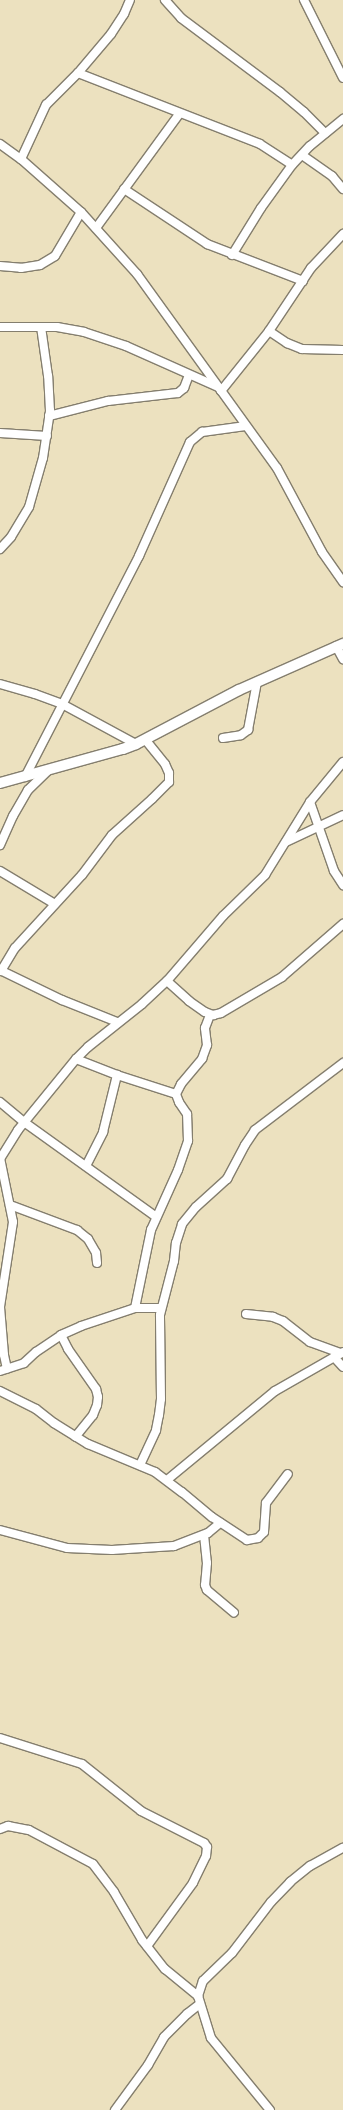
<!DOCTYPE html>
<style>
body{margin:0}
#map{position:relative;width:343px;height:2110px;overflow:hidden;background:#ece1bf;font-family:Delius,sans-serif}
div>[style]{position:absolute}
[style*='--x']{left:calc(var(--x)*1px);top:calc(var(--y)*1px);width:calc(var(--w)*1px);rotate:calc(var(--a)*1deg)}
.roads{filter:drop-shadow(1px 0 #847e6e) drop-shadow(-1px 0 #847e6e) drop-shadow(0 1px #847e6e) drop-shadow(0 -1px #847e6e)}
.minor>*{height:8px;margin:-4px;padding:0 4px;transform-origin:4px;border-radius:4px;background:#fff}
.tertiary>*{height:10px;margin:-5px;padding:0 5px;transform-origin:5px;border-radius:5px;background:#fff}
span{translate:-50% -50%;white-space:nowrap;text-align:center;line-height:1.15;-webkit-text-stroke:3px #f7f3e8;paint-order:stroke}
</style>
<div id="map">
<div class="roads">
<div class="minor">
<div style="--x:165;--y:0;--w:24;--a:48"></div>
<div style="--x:181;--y:18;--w:124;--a:36.8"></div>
<div style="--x:280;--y:92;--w:31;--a:40"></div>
<div style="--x:304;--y:112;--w:30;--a:45"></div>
<div style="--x:304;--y:0;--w:87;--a:63.4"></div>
<div style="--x:78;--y:73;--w:195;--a:21.3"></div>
<div style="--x:260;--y:144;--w:38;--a:33"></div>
<div style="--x:0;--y:144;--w:26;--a:36"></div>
<div style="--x:21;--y:159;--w:80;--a:41.5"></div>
<div style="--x:81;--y:212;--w:84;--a:47.9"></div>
<div style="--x:137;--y:274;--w:239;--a:54.2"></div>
<div style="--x:277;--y:468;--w:95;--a:61.8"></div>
<div style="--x:322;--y:552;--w:37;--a:55"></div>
<div style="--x:302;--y:155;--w:37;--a:35"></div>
<div style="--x:332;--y:176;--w:17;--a:50"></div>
<div style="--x:21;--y:159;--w:60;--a:-65.2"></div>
<div style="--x:46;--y:105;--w:45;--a:-45"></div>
<div style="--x:78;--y:73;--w:51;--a:-49.8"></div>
<div style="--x:111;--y:34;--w:24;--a:-57"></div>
<div style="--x:124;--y:14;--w:15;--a:-67"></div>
<div style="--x:124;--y:189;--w:100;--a:33.5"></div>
<div style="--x:207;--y:244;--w:103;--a:21.1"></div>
<div style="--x:96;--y:228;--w:141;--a:-53.9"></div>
<div style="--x:232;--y:255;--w:55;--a:-58.3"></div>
<div style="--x:261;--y:208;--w:53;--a:-54.2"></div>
<div style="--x:292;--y:165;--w:26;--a:-47"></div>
<div style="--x:310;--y:146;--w:43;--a:-39.3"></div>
<div style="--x:0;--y:266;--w:21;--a:5"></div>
<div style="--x:21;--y:268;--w:19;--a:-9"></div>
<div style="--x:40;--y:265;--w:17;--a:-31"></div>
<div style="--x:55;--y:256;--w:51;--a:-59.4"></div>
<div style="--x:0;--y:327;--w:57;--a:0"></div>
<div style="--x:57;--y:327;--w:27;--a:10"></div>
<div style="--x:84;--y:332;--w:44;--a:18.4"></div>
<div style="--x:126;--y:346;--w:101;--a:24"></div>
<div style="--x:269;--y:331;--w:22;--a:34"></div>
<div style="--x:287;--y:343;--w:16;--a:22"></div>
<div style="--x:302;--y:349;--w:41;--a:1.4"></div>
<div style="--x:221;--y:391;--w:77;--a:-51.3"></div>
<div style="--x:269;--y:331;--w:76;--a:-56.3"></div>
<div style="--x:311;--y:268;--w:47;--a:-46.7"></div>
<div style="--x:49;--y:416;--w:61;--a:-14.3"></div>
<div style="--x:108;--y:401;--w:70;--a:-6.5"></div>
<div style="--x:178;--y:393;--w:8;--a:-40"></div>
<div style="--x:184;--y:388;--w:14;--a:-69"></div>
<div style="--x:0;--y:433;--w:47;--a:3.7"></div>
<div style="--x:0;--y:549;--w:16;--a:-47"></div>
<div style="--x:11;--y:537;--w:35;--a:-59"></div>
<div style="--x:29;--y:507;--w:51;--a:-74.1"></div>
<div style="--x:43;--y:458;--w:48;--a:-81.5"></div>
<div style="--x:50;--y:411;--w:35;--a:-93"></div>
<div style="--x:48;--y:376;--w:49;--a:-98.1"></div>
<div style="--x:336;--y:646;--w:15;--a:62"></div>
<div style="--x:0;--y:684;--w:36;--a:16"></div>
<div style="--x:35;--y:694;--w:29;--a:20"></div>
<div style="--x:62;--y:704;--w:84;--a:28.4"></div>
<div style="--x:223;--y:738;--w:18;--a:-9"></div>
<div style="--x:241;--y:735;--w:9;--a:-36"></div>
<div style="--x:248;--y:730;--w:49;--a:-79.4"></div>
<div style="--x:25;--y:777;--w:249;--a:-62.7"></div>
<div style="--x:139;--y:556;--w:125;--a:-65.9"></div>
<div style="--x:190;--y:442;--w:16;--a:-40"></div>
<div style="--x:202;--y:432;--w:44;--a:-7.8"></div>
<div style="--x:310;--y:802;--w:73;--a:70.8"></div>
<div style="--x:334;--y:871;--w:17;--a:57"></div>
<div style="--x:286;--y:842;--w:63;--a:-25.3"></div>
<div style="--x:0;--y:845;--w:32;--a:-66"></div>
<div style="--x:13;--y:816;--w:30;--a:-60"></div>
<div style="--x:28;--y:790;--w:29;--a:-44"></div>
<div style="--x:0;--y:871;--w:64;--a:31"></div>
<div style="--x:0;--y:970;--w:69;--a:25.8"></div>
<div style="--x:62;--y:1000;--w:59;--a:21.8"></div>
<div style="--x:1;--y:971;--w:27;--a:-59"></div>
<div style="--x:15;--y:948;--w:99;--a:-47.5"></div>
<div style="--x:82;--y:875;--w:50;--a:-53.1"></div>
<div style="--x:112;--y:835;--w:54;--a:-42"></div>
<div style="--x:152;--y:799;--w:24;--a:-45"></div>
<div style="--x:169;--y:782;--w:9;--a:-90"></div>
<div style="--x:169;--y:773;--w:10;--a:-114"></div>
<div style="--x:165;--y:764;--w:32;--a:-129"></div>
<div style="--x:167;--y:981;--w:30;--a:42"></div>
<div style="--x:189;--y:1001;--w:19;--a:35"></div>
<div style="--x:205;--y:1012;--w:9;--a:21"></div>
<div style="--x:213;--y:1015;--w:8;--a:-14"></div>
<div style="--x:221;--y:1013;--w:71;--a:-30.5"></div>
<div style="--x:282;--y:977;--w:81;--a:-41"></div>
<div style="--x:76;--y:1059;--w:44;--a:21.3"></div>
<div style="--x:117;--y:1075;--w:62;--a:17.9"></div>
<div style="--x:0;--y:1102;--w:31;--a:40"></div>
<div style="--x:24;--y:1122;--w:163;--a:35.7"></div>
<div style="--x:0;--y:1158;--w:65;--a:78.5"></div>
<div style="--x:13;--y:1222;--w:86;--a:98.7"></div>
<div style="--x:0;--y:1307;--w:48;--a:85.2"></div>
<div style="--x:4;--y:1355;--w:14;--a:78"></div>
<div style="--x:0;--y:1159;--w:34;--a:-58"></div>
<div style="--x:18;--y:1130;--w:92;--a:-50.8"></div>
<div style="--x:76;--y:1059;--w:17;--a:-45"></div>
<div style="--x:88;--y:1047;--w:69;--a:-38.5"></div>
<div style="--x:142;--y:1004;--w:34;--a:-43"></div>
<div style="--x:167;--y:981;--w:86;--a:-49.3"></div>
<div style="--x:223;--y:916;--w:59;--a:-44.3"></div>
<div style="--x:265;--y:875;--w:86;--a:-58.3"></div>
<div style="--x:310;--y:802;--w:52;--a:-50.5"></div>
<div style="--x:86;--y:1166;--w:38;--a:-63"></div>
<div style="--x:103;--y:1132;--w:59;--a:-76.2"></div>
<div style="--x:10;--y:1205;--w:72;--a:20.5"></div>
<div style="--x:77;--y:1230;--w:14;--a:39"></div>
<div style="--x:88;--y:1239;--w:16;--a:60"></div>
<div style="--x:96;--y:1253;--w:10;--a:84"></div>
<div style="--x:135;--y:1308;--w:80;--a:-78.4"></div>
<div style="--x:151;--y:1230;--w:66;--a:-65.8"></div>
<div style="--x:178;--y:1170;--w:31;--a:-71"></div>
<div style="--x:188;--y:1141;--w:27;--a:-92"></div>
<div style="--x:187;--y:1114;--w:14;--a:-124"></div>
<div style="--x:179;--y:1102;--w:9;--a:-111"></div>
<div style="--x:176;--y:1094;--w:11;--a:-63"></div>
<div style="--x:181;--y:1084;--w:33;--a:-50"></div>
<div style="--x:202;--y:1059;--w:15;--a:-70"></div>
<div style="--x:207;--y:1045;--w:17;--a:-97"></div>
<div style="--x:205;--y:1028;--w:14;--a:-69"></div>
<div style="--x:246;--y:1314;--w:27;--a:6"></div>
<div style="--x:273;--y:1317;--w:11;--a:22"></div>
<div style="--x:283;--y:1321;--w:34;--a:38"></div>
<div style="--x:310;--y:1342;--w:33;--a:20"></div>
<div style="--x:61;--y:1335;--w:16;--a:63"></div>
<div style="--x:68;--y:1349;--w:49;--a:55"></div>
<div style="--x:96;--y:1389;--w:8;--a:76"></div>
<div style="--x:98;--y:1397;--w:8;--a:97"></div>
<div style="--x:97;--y:1405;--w:11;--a:112"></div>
<div style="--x:93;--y:1415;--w:28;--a:129"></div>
<div style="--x:334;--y:1357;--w:13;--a:48"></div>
<div style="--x:0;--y:1371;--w:25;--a:-18"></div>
<div style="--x:24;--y:1363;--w:16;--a:-43"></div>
<div style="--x:36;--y:1352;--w:30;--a:-34"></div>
<div style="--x:61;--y:1335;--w:22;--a:-24"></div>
<div style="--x:81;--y:1326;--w:57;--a:-18.4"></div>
<div style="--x:135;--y:1308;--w:26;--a:0"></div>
<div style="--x:0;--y:1391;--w:40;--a:26.6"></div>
<div style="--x:36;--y:1409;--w:23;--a:38"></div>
<div style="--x:54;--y:1423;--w:40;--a:32"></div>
<div style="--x:88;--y:1444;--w:73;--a:22.7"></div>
<div style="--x:155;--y:1472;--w:34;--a:37"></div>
<div style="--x:182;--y:1492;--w:39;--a:40"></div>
<div style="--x:212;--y:1517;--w:42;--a:33.3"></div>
<div style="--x:247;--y:1540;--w:11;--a:-10"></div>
<div style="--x:258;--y:1538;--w:8;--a:-45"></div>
<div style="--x:264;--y:1532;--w:29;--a:-86"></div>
<div style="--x:266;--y:1503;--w:36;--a:-53"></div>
<div style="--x:140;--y:1465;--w:38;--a:-65"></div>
<div style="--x:156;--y:1430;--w:15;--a:-79"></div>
<div style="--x:159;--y:1415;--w:16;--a:-83"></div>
<div style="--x:161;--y:1399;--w:84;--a:-90.7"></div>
<div style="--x:160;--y:1315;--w:56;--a:-75.5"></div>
<div style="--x:174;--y:1261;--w:18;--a:-84"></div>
<div style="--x:176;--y:1243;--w:20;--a:-72"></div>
<div style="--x:182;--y:1224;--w:22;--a:-51"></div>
<div style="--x:196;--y:1207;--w:42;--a:-42.1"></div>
<div style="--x:227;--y:1179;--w:38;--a:-62"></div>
<div style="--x:245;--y:1145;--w:18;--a:-56"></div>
<div style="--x:255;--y:1130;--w:111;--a:-37.3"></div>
<div style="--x:167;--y:1480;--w:140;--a:-39.5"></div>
<div style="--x:275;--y:1391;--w:78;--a:-29.8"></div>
<div style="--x:0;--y:1530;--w:69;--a:15"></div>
<div style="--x:67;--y:1548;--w:45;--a:2.5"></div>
<div style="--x:112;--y:1550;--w:62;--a:-3.7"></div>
<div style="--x:174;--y:1546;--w:36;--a:-21"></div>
<div style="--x:208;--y:1533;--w:16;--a:-40"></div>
<div style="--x:204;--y:1535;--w:28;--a:84"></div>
<div style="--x:207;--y:1563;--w:22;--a:95"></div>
<div style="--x:205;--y:1585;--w:5;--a:68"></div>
<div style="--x:207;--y:1590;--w:35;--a:40"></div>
<div style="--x:0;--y:1738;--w:86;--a:17.6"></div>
<div style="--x:82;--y:1764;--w:75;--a:38.5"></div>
<div style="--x:141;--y:1811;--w:71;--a:26.9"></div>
<div style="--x:204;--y:1843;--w:5;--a:53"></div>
<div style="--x:207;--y:1847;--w:9;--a:96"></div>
<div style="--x:206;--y:1856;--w:30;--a:116"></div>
<div style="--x:193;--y:1883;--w:78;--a:126.1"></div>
<div style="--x:0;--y:1829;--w:9;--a:-21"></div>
<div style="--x:8;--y:1826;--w:21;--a:11"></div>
<div style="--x:29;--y:1830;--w:72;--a:28"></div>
<div style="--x:93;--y:1864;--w:35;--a:53"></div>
<div style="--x:114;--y:1892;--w:56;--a:59.7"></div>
<div style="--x:142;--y:1940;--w:37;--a:52"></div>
<div style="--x:165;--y:1969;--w:43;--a:39.3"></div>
<div style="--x:198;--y:1996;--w:44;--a:72.8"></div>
<div style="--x:211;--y:2038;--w:93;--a:50.7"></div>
<div style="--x:198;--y:1996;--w:16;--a:-72"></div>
<div style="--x:203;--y:1981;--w:40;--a:-44"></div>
<div style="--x:232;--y:1953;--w:64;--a:-52.6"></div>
<div style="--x:271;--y:1902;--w:28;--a:-46"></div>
<div style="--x:290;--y:1882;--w:26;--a:-39"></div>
<div style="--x:310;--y:1866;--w:38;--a:-29"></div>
<div style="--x:115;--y:2110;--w:56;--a:-53.7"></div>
<div style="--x:148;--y:2065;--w:32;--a:-60"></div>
<div style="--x:164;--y:2037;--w:33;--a:-45"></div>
<div style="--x:187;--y:2014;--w:16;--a:-38"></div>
</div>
<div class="tertiary">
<div style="--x:0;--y:783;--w:128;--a:-15.5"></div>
<div style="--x:123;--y:749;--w:14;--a:-21"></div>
<div style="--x:136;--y:744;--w:116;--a:-27.7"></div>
<div style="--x:239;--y:690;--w:114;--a:-23.9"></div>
</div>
</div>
</div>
